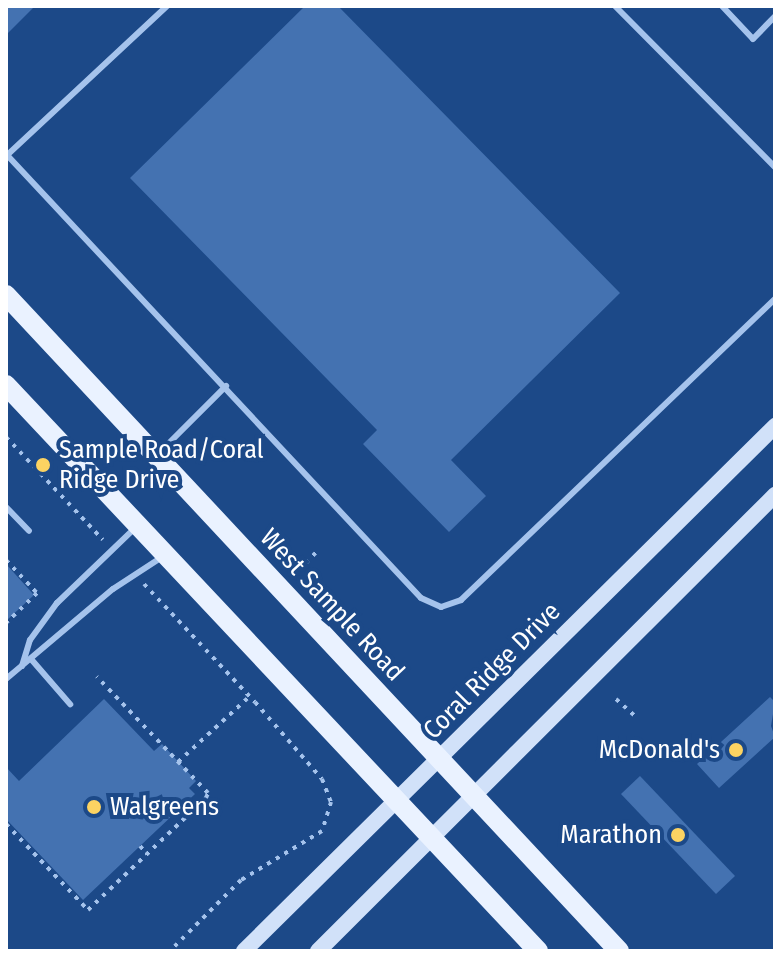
<!DOCTYPE html>
<style>
body{margin:0}
#map{position:relative;width:781px;height:957px;overflow:hidden;background:#1c4988;font-family:"Fira Sans Condensed",sans-serif}
div>[style]{position:absolute}
[style*='--x']{left:calc(var(--x)*1px);top:calc(var(--y)*1px);width:calc(var(--w)*1px);rotate:calc(var(--a)*1deg)}
.building>*{inset:0;background:#4472b1}
.path>*{height:4px;margin-top:-2px;transform-origin:0;background:repeating-linear-gradient(90deg,#a5c3ec 0 4px,transparent 0 10px)}
.lane>*{height:6px;margin:-3px;padding:0 3px;transform-origin:3px;border-radius:3px;background:#a5c3ec}
.secondary>*{height:16px;margin:-8px;padding:0 8px;transform-origin:8px;border-radius:8px;background:#d1e1f9}
.primary>*{height:20px;margin:-10px;padding:0 10px;transform-origin:10px;border-radius:10px;background:#eaf2ff}
.dots>*{width:22px;height:22px;translate:-50% -50%;box-sizing:border-box;border:4px solid #1c4988;border-radius:50%}
span{translate:-50% -50%;white-space:nowrap;text-align:center;line-height:1.15;-webkit-text-stroke:8px #1c4988;paint-order:stroke}
.poi-label{font-size:26px;color:#fff}
.left{translate:0 -50%;text-align:left}
.right{translate:-100% -50%;text-align:right}
.street-label{font-size:26px;color:#fff}
.frame{position:absolute;inset:0;border:8px solid #fff;pointer-events:none}
</style>
<div id="map">
<div class="building">
<div style="clip-path:polygon(6px 6px,35px 6px,6px 35px)"></div>
<div style="clip-path:polygon(305px 6px,338px 6px,620px 293px,451px 460px,486px 496px,449px 532px,363px 444px,377px 430px,130px 178px)"></div>
<div style="clip-path:polygon(6px 564px,34px 595px,6px 621px)"></div>
<div style="clip-path:polygon(770px 697px,775px 702px,771px 726px,775px 737px,719px 788px,697px 764px)"></div>
<div style="clip-path:polygon(104px 699px,154px 751px,162px 744px,196px 781px,189px 788px,195px 794px,83px 900px,6px 819px,6px 767px,19px 781px)"></div>
<div style="clip-path:polygon(640px 776px,735px 876px,716px 894px,621px 794px)"></div>
</div>
<div class="path">
<div style="--x:6;--y:437;--w:141;--a:46.7"></div>
<div style="--x:6;--y:560;--w:45;--a:46.8"></div>
<div style="--x:37;--y:593;--w:43;--a:135.9"></div>
<div style="--x:299;--y:570;--w:28;--a:-46"></div>
<div style="--x:144;--y:584;--w:162;--a:46.8"></div>
<div style="--x:255;--y:702;--w:102;--a:49"></div>
<div style="--x:322;--y:779;--w:25;--a:69"></div>
<div style="--x:331;--y:802;--w:30;--a:107"></div>
<div style="--x:322;--y:831;--w:95;--a:148.8"></div>
<div style="--x:241;--y:880;--w:100;--a:135"></div>
<div style="--x:616;--y:699;--w:24;--a:42"></div>
<div style="--x:178;--y:762;--w:98;--a:-42.5"></div>
<div style="--x:6;--y:824;--w:119;--a:46.4"></div>
<div style="--x:88;--y:910;--w:163;--a:-43.5"></div>
<div style="--x:206;--y:798;--w:5;--a:-68"></div>
<div style="--x:208;--y:793;--w:161;--a:-133.7"></div>
<div style="--x:140;--y:846;--w:11;--a:49"></div>
</div>
<div class="lane">
<div style="--x:167;--y:6;--w:219;--a:137"></div>
<div style="--x:7;--y:155;--w:606;--a:46.94"></div>
<div style="--x:421;--y:598;--w:22;--a:24"></div>
<div style="--x:441;--y:607;--w:21;--a:-19"></div>
<div style="--x:461;--y:600;--w:435;--a:-43.8"></div>
<div style="--x:615;--y:6;--w:227;--a:45.2"></div>
<div style="--x:722;--y:6;--w:45;--a:46.8"></div>
<div style="--x:753;--y:39;--w:32;--a:-46"></div>
<div style="--x:159;--y:453;--w:95;--a:-45"></div>
<div style="--x:6;--y:507;--w:33;--a:46"></div>
<div style="--x:31;--y:659;--w:60;--a:49.1"></div>
<div style="--x:22;--y:666;--w:27;--a:-73"></div>
<div style="--x:30;--y:640;--w:46;--a:-53.9"></div>
<div style="--x:57;--y:603;--w:108;--a:-43.9"></div>
<div style="--x:6;--y:679;--w:140;--a:-40.1"></div>
<div style="--x:113;--y:589;--w:59;--a:-33.1"></div>
</div>
<div class="secondary">
<div style="--x:244;--y:951;--w:747;--a:-44.67"></div>
<div style="--x:318;--y:951;--w:646;--a:-44.94"></div>
</div>
<div class="primary">
<div style="--x:6;--y:295;--w:898;--a:46.94"></div>
<div style="--x:6;--y:385;--w:777;--a:46.77"></div>
</div>
<div class="dots">
<div style="left:43px;top:465px;background:#fcd362"></div>
<div style="left:736px;top:750px;background:#fcd362"></div>
<div style="left:94px;top:807px;background:#fcd362"></div>
<div style="left:678px;top:835px;background:#fcd362"></div>
</div>
<div class="poi-label">
<span class="left" style="left:59px;top:465px">Sample Road/Coral<br>Ridge Drive</span>
<span class="right" style="left:720px;top:750px">McDonald's</span>
<span class="left" style="left:110px;top:807px">Walgreens</span>
<span class="right" style="left:662px;top:835px">Marathon</span>
</div>
<div class="street-label">
<span style="left:332px;top:605px;rotate:47deg">West Sample Road</span>
<span style="left:492px;top:671px;rotate:-45deg">Coral Ridge Drive</span>
</div>
<div class="frame"></div>
</div>
